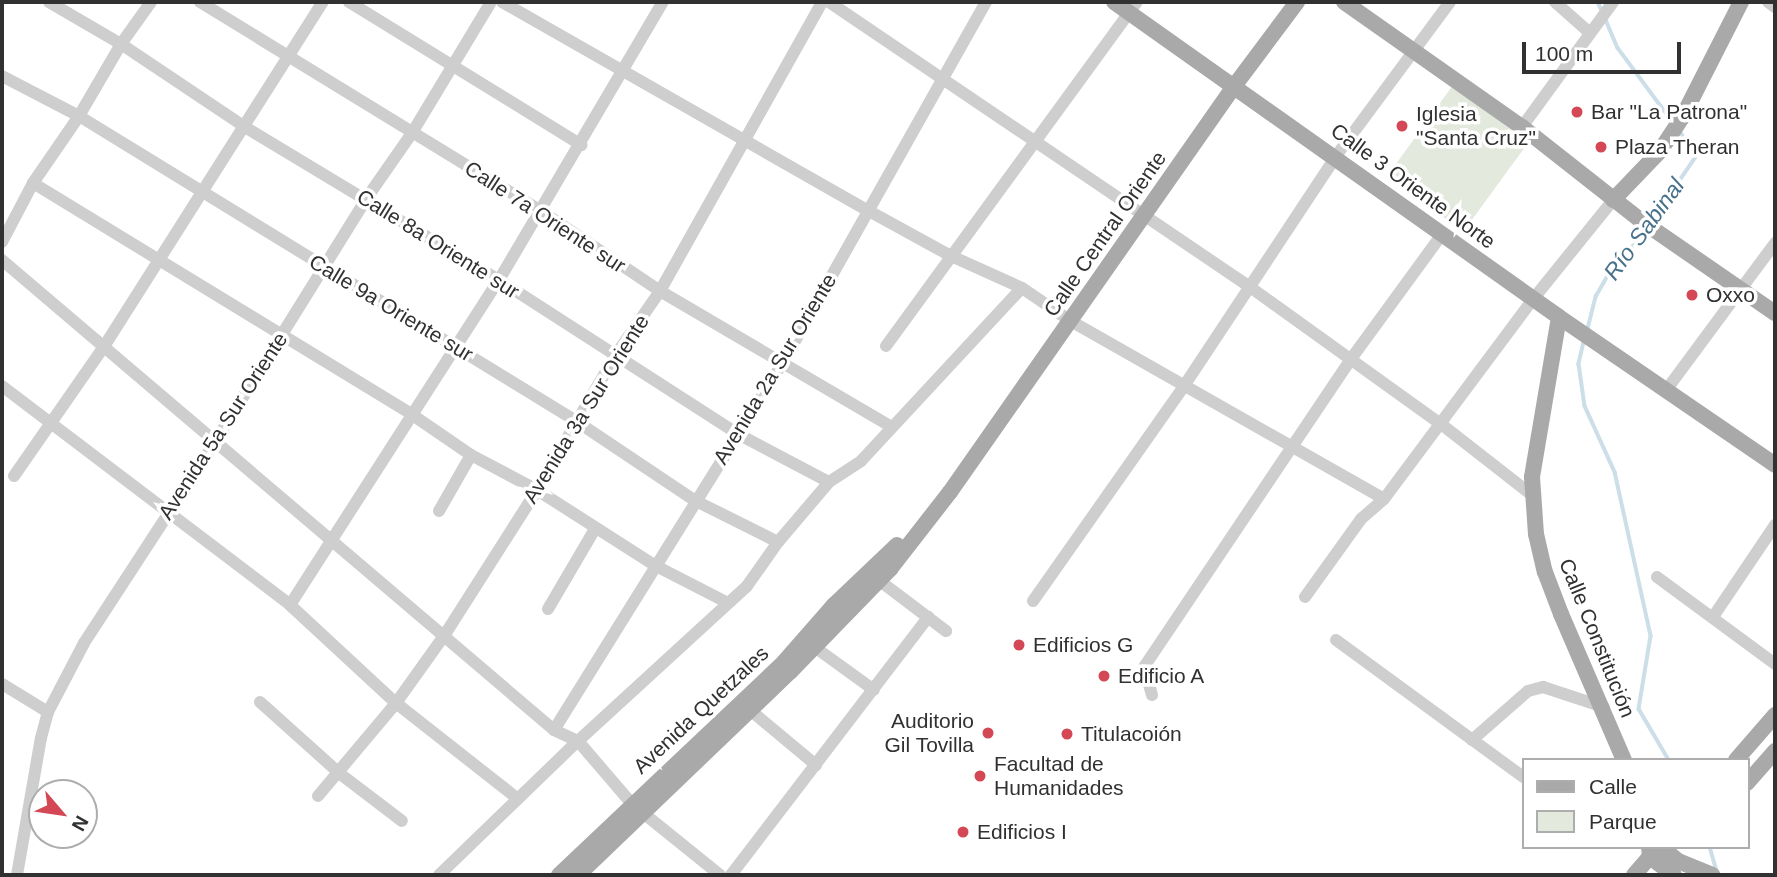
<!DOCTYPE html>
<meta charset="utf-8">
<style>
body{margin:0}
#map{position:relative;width:1777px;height:877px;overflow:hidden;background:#fff;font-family:Arial,sans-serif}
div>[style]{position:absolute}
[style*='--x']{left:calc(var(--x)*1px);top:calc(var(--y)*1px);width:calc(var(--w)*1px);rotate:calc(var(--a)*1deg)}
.green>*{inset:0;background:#e4e9de}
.stream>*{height:3.5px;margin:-1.75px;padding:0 1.75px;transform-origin:1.75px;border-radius:1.75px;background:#ccdee7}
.minor>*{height:12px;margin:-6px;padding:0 6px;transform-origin:6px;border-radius:6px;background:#cecece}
.major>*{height:16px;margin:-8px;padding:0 8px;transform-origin:8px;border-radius:8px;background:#a9a9a9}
.dots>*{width:19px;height:19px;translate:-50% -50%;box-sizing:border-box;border:4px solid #fff;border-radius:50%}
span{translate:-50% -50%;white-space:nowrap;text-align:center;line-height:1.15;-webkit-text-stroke:7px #fff;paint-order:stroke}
.poi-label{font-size:21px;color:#313131}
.left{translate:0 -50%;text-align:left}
.right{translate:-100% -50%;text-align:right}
.street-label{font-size:21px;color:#313131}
.water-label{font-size:23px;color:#47718b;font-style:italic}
.frame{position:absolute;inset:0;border:4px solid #313131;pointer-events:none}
.legend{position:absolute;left:1522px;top:758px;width:228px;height:91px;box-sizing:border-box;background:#fff;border:2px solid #adadad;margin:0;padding:9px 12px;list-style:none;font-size:21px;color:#313131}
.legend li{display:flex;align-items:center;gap:14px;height:35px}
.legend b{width:35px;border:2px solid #adadad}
.north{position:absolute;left:28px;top:779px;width:70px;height:70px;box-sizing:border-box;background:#fff;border:2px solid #adadad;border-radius:50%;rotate:119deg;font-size:19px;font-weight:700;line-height:28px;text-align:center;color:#313131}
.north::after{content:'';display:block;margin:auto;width:24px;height:32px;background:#d34854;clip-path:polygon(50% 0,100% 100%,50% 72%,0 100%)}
.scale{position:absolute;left:1522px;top:42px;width:159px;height:32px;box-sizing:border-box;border:4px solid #313131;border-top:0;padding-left:9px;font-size:21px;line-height:24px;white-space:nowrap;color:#313131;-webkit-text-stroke:5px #fff;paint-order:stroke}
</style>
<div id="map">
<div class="green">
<div style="clip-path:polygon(1453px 85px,1528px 143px,1463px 232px,1388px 175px)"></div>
</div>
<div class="stream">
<div style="--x:1598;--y:2;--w:12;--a:66"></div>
<div style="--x:1606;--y:20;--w:30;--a:67"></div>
<div style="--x:1618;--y:48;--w:91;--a:53.5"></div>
<div style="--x:1651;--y:222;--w:81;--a:-55.5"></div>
<div style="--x:1697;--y:155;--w:31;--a:-127"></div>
<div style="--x:1587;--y:331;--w:36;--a:-76"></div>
<div style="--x:1596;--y:296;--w:46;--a:-60.1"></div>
<div style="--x:1619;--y:256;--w:24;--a:-36"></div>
<div style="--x:1638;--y:242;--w:13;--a:-58"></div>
<div style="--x:1584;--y:342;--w:23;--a:103"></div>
<div style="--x:1579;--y:364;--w:42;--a:81.9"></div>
<div style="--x:1585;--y:406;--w:72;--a:65.6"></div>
<div style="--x:1615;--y:472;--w:168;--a:77.6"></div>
<div style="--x:1651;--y:636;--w:74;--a:99.3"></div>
<div style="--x:1639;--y:709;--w:59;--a:59.5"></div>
<div style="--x:1710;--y:847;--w:26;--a:74"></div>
</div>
<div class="minor">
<div style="--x:49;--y:2;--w:83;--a:30.3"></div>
<div style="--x:121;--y:44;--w:149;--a:33.8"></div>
<div style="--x:245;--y:127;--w:297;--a:31.1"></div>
<div style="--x:499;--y:280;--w:282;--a:32.8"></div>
<div style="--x:736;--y:433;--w:105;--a:27.8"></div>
<div style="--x:200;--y:2;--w:400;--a:31.5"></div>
<div style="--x:541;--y:211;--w:143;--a:33.9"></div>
<div style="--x:660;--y:291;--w:269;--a:30.4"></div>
<div style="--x:349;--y:2;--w:273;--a:31.6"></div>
<div style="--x:502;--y:2;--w:422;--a:29.7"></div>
<div style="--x:869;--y:211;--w:91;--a:28.8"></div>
<div style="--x:949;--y:255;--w:80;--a:24.3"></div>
<div style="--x:1022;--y:288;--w:57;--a:34.2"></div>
<div style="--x:1069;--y:320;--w:362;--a:29.6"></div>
<div style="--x:829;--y:2;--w:508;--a:34.1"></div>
<div style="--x:1250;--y:287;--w:235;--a:35.7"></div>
<div style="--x:1441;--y:424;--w:115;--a:38"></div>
<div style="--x:1555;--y:2;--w:47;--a:41.5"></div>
<div style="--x:1768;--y:2;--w:9;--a:36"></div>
<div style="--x:2;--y:76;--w:87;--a:27.5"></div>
<div style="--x:79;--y:116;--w:583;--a:31.54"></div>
<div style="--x:576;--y:421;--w:142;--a:33.8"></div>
<div style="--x:694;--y:500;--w:94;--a:26.6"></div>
<div style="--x:1522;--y:127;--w:155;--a:-53.9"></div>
<div style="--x:33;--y:183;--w:447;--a:31.4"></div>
<div style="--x:414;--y:416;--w:69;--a:34.4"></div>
<div style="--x:471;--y:455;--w:75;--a:27.9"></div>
<div style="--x:537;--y:490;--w:141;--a:32.6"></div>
<div style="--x:656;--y:566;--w:81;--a:27.2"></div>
<div style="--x:2;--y:242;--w:67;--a:-62.3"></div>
<div style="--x:33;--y:183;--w:81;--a:-55.5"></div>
<div style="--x:79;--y:116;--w:83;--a:-59.7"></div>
<div style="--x:121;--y:44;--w:52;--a:-54.5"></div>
<div style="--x:2;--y:260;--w:725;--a:40.41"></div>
<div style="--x:554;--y:730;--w:26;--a:25"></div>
<div style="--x:578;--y:741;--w:83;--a:49.4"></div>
<div style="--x:632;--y:804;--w:113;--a:38.9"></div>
<div style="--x:886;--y:346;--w:426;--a:-53.9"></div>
<div style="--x:2;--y:386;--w:362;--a:37.2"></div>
<div style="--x:290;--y:605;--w:144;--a:42.8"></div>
<div style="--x:396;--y:703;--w:155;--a:38.2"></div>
<div style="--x:1667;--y:389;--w:182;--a:-53.5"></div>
<div style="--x:14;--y:476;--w:160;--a:-55.2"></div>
<div style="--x:105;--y:345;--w:406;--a:-57.6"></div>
<div style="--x:439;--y:511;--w:64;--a:-60.3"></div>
<div style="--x:872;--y:575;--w:93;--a:37.1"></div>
<div style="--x:1657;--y:577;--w:147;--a:36.4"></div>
<div style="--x:1305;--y:597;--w:96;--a:-54.3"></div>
<div style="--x:1361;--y:519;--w:30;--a:-41"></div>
<div style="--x:1384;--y:499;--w:251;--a:-53.3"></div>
<div style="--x:1534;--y:298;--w:126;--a:-51.1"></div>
<div style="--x:1033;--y:601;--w:263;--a:-54.9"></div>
<div style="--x:1184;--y:386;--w:276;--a:-56.5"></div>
<div style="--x:1336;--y:156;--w:192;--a:-53.5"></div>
<div style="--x:290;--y:605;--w:386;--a:-57.3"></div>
<div style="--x:499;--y:280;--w:323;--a:-59.5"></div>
<div style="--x:548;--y:609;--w:93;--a:-59.6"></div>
<div style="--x:1713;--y:617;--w:111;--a:-56"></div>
<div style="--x:1336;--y:640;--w:232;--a:36.2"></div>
<div style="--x:809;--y:643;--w:80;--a:35.9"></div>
<div style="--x:2;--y:684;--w:54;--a:31.3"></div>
<div style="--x:1152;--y:695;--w:29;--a:-106"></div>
<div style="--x:1144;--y:667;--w:371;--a:-56.1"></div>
<div style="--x:1351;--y:359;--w:155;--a:-53.9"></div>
<div style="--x:260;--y:702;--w:106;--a:41.9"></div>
<div style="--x:339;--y:773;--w:79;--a:37.3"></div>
<div style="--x:750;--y:710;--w:86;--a:39.8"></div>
<div style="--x:554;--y:730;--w:431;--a:-58.1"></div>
<div style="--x:782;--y:364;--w:416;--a:-60.6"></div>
<div style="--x:1472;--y:740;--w:74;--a:-41.2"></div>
<div style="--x:1528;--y:691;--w:16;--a:-15"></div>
<div style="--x:1543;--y:687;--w:64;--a:18.2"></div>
<div style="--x:318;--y:796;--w:121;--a:-50"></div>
<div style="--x:396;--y:703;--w:82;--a:-54.4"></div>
<div style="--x:444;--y:636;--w:173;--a:-57.5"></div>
<div style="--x:537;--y:490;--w:155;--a:-59.8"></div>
<div style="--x:615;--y:356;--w:79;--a:-55.3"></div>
<div style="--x:660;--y:291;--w:331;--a:-60.7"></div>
<div style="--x:17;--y:875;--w:139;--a:-80.1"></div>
<div style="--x:41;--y:738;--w:27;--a:-75"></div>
<div style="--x:48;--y:712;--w:78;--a:-62.4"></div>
<div style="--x:84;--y:643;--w:240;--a:-56.9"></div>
<div style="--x:215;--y:442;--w:286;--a:-58.1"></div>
<div style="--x:366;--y:199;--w:80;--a:-55.1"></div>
<div style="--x:412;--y:133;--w:153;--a:-58.9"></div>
<div style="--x:439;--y:875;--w:193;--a:-44"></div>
<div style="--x:578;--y:741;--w:229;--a:-42.5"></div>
<div style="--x:747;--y:586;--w:54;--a:-54.8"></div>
<div style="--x:778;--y:542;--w:79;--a:-49.6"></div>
<div style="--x:829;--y:482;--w:38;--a:-33"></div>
<div style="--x:861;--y:461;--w:236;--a:-47.1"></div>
<div style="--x:731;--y:875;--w:325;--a:-52.6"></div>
</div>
<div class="major">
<div style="--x:1114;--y:2;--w:545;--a:35.29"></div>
<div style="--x:1559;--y:317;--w:262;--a:34.4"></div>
<div style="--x:1344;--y:2;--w:218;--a:35.1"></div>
<div style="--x:1522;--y:127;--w:150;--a:38.2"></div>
<div style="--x:1640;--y:220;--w:164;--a:34.6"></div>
<div style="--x:1613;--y:200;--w:68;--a:-46.2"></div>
<div style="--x:1660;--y:151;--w:42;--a:-56.7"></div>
<div style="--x:1683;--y:116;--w:128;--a:-63"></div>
<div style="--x:1558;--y:323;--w:156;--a:99.6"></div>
<div style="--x:1532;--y:477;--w:57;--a:86"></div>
<div style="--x:1536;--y:534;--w:39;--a:77"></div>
<div style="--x:1545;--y:572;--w:45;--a:69.1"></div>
<div style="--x:1561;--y:614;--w:159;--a:66.7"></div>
<div style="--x:1736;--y:760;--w:60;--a:-49.1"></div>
<div style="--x:1747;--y:783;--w:43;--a:-48.8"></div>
<div style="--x:1649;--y:847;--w:10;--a:84"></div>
<div style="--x:1650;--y:857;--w:30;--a:37"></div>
<div style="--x:1661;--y:847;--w:22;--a:39"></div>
<div style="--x:1678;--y:861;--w:37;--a:22"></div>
<div style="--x:559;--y:875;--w:310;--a:-43.4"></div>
<div style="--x:784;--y:662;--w:76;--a:-48.7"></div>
<div style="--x:834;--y:605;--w:87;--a:-43.6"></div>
<div style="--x:578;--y:875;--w:294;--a:-43.8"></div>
<div style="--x:790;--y:672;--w:144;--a:-45.8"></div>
<div style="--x:890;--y:569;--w:98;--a:-52.1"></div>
<div style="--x:950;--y:492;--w:497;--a:-55"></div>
<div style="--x:1235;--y:85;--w:104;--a:-53.2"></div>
<div style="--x:1634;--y:875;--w:35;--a:-49"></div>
</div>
<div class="dots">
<div style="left:1577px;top:112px;background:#d34854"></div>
<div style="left:1402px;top:126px;background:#d34854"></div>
<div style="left:1601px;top:147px;background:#d34854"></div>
<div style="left:1692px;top:295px;background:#d34854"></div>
<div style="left:1019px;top:645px;background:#d34854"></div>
<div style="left:1104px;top:676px;background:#d34854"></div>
<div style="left:988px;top:733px;background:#d34854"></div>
<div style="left:1067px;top:734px;background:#d34854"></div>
<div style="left:980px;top:776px;background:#d34854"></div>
<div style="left:963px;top:832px;background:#d34854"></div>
</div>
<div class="poi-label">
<span class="left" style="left:1591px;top:112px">Bar "La Patrona"</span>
<span class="left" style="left:1416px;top:126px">Iglesia<br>"Santa Cruz"</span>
<span class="left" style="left:1615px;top:147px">Plaza Theran</span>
<span class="left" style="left:1706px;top:295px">Oxxo</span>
<span class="left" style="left:1033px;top:645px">Edificios G</span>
<span class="left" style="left:1118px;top:676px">Edificio A</span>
<span class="right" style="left:974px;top:733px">Auditorio<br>Gil Tovilla</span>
<span class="left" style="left:1081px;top:734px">Titulacoión</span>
<span class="left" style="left:994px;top:776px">Facultad de<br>Humanidades</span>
<span class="left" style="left:977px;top:832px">Edificios I</span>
</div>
<div class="street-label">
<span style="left:1413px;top:186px;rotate:36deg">Calle 3 Oriente Norte</span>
<span style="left:545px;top:217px;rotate:33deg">Calle 7a Oriente sur</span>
<span style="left:1105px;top:234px;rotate:-55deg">Calle Central Oriente</span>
<span style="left:438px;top:244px;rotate:32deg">Calle 8a Oriente sur</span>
<span style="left:391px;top:308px;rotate:31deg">Calle 9a Oriente sur</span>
<span style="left:775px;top:369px;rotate:-59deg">Avenida 2a Sur Oriente</span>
<span style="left:586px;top:409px;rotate:-58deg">Avenida 3a Sur Oriente</span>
<span style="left:223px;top:426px;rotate:-57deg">Avenida 5a Sur Oriente</span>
<span style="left:1597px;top:638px;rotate:68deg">Calle Constitución</span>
<span style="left:701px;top:710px;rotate:-43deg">Avenida Quetzales</span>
</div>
<div class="water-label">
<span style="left:1644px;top:229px;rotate:-54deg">Río Sabinal</span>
</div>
<div class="frame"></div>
<ul class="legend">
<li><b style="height:9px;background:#a9a9a9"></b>Calle</li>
<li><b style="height:19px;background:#e4e9de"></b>Parque</li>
</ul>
<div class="north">N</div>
<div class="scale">100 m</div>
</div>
